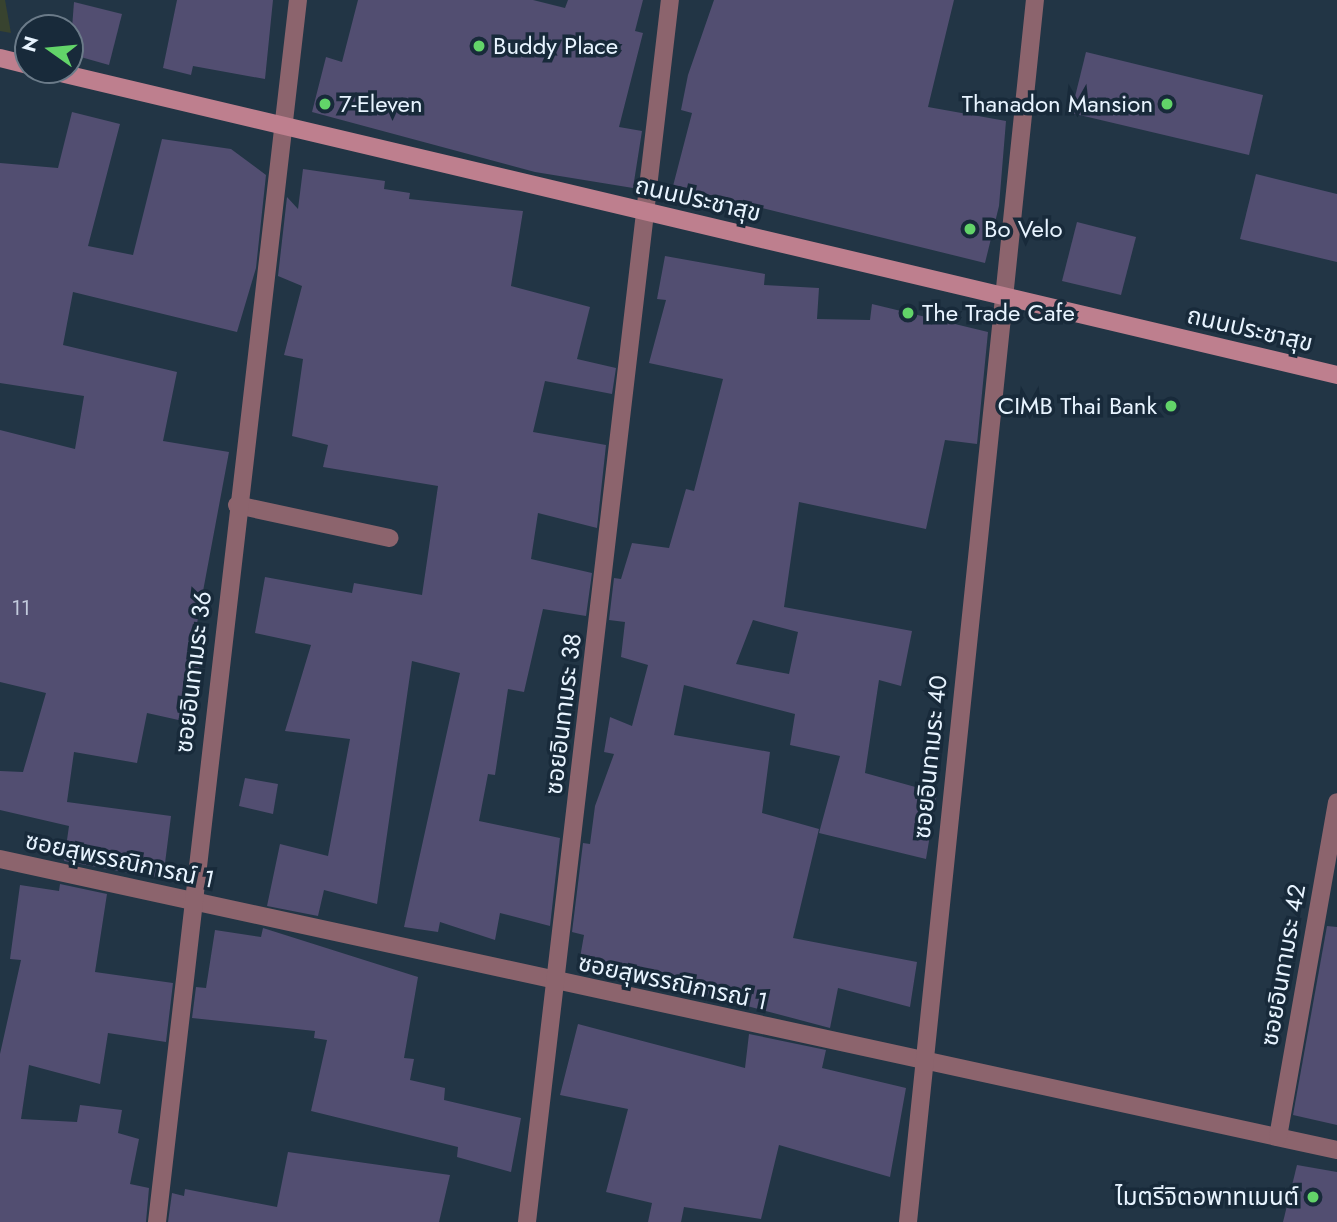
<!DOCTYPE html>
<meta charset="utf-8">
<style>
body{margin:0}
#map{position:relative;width:1337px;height:1222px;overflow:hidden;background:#223545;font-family:Jost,"Noto Sans Thai",sans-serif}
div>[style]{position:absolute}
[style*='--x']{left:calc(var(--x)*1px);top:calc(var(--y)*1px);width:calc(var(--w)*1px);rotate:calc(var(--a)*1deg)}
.green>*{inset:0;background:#38432f}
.building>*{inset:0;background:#524e71}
.street>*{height:18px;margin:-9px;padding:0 9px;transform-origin:9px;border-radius:9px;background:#8c646d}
.secondary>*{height:18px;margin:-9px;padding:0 9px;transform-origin:9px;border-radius:9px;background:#be7f8e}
.dots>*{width:19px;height:19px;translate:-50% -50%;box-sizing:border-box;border:4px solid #182a3a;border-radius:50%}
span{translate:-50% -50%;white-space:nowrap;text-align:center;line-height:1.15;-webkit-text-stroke:7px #182a3a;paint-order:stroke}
.number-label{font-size:21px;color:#c2cadc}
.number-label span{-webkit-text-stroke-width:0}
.poi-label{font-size:24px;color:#e8f4ff}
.left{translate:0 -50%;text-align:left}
.right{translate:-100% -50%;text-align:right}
.street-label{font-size:24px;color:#e8f4ff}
.north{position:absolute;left:14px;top:14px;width:70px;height:70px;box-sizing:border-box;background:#182a3a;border:2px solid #6b7b89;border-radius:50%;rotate:285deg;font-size:19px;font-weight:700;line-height:28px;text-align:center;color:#e8f4ff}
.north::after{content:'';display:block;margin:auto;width:24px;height:32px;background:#62d469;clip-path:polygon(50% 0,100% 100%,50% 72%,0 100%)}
</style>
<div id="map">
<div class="green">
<div style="clip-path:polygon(0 0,5px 0,11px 33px,0 31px)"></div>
</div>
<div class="building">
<div style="clip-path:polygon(177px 0,273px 0,265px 79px,193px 66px,191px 75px,163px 68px)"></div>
<div style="clip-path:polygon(358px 0,533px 0,565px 8px,568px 0,643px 0,635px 31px,643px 33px,619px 127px,642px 131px,633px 188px,535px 172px,312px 112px,326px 57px,342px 62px)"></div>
<div style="clip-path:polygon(714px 0,954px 0,928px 107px,1006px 121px,999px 206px,985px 263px,673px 186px,692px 113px,681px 110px,688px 75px)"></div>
<div style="clip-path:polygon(74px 2px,122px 14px,109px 65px,70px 54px)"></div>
<div style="clip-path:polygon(1086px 52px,1263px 95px,1249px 155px,1071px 113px)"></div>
<div style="clip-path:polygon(72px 112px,120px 124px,88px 246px,133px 255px,162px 139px,231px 149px,266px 175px,256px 268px,237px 332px,73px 292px,63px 345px,177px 372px,163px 441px,229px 452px,193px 645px,202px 647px,192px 723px,147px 713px,137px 763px,74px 752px,67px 802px,171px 816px,163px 879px,64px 861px,69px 826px,0 810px,0 771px,23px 772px,46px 693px,0 682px,0 430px,75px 449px,84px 396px,0 383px,0 163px,58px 168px)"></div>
<div style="clip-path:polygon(303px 169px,385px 181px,384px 189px,410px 193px,409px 199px,523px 211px,511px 286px,590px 307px,577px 359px,616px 368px,612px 394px,545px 381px,533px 432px,606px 445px,597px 528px,538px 513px,531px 559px,592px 573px,586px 616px,543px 609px,524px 692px,508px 689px,495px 775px,488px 774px,479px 821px,560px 838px,550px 926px,500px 913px,495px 940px,440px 922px,438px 932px,404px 927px,460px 673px,412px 661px,377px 904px,324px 890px,318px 916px,267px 906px,280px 844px,328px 856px,350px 739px,285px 731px,311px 645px,255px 633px,265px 577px,352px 593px,354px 583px,422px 595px,438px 486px,323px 467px,328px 445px,292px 436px,303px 359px,284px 355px,302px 286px,278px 276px,287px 197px,298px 209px)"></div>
<div style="clip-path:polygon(1256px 174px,1337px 194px,1337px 262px,1240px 239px)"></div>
<div style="clip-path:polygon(1077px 222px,1136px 237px,1121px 295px,1062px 281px)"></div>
<div style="clip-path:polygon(evenodd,665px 256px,765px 274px,764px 285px,819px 288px,817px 319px,870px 320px,872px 304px,988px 332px,977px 444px,945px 440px,926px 529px,799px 502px,784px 607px,912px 631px,901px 686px,879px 680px,865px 773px,937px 793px,926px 859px,819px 833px,840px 756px,790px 745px,795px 714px,684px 685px,674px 735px,770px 752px,762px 813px,819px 829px,793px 938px,917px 962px,910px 1007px,838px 988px,830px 1028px,638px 977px,637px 984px,578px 969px,584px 935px,572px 932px,583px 843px,590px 844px,595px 806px,614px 754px,604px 752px,610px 717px,632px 726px,648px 665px,621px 657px,625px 622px,609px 620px,614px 578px,621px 579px,632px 543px,669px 548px,686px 489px,694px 491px,723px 379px,649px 363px,666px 300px,657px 299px,665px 256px,753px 620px,798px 632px,789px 674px,736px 664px,753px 620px)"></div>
<div style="clip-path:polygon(245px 778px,278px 784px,273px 814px,239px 806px)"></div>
<div style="clip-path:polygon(60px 884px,107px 894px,95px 972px,173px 983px,166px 1042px,108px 1033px,100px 1084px,29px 1065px,21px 1119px,77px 1122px,80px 1105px,122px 1110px,118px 1133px,139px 1139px,130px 1184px,149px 1188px,146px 1222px,0 1222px,0 1054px,21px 960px,10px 959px,20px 885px,59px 891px)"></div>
<div style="clip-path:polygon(1327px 926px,1337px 927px,1337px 1125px,1293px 1115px)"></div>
<div style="clip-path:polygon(263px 928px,418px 977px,404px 1058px,414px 1059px,410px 1080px,445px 1088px,444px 1100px,521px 1118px,511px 1172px,457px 1157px,458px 1147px,311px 1111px,327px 1040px,314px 1038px,315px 1031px,192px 1018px,196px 987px,206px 988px,215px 930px,261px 937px)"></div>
<div style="clip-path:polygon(578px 1024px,745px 1068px,749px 1034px,826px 1050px,822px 1068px,906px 1088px,890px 1177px,779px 1145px,761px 1219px,684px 1207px,681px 1222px,648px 1222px,652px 1203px,606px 1192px,628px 1109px,560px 1095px)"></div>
<div style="clip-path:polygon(288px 1152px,450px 1175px,439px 1222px,168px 1222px,172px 1193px,184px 1196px,185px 1189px,277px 1207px)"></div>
<div style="clip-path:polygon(1297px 1165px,1337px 1172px,1337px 1222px,1283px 1222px)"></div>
</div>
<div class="street">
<div style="--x:237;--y:505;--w:156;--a:12.2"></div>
<div style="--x:0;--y:859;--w:1368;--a:12.28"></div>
<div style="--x:1278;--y:1137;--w:340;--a:-80"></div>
<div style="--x:157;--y:1222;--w:1230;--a:-83.42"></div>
<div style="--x:527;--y:1222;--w:1230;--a:-83.33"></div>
<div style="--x:908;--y:1222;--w:1229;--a:-84.07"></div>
</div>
<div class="secondary">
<div style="--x:0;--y:58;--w:29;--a:14"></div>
<div style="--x:48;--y:70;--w:1325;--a:13.31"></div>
</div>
<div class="dots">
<div style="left:479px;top:46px;background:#62d469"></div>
<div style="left:325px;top:104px;background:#62d469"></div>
<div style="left:1167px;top:104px;background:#62d469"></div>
<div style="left:970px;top:229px;background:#62d469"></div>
<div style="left:908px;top:313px;background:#62d469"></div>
<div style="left:1171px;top:406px;background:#62d469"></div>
<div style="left:1313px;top:1197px;background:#62d469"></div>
</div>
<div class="number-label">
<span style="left:21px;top:608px">11</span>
</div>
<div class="poi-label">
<span class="left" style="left:493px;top:46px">Buddy Place</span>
<span class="left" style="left:339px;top:104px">7-Eleven</span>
<span class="right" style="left:1153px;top:104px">Thanadon Mansion</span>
<span class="left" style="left:984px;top:229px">Bo Velo</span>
<span class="left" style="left:922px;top:313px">The Trade Cafe</span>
<span class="right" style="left:1157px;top:406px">CIMB Thai Bank</span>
<span class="right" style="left:1299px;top:1197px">ไมตรีจิตอพาทเมนต์</span>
</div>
<div class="street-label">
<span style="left:698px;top:199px;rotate:13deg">ถนนประชาสุข</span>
<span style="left:1250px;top:329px;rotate:13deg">ถนนประชาสุข</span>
<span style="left:193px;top:672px;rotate:-83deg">ซอยอินทามระ 36</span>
<span style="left:563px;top:714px;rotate:-83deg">ซอยอินทามระ 38</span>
<span style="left:930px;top:757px;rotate:-84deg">ซอยอินทามระ 40</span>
<span style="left:120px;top:860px;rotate:12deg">ซอยสุพรรณิการณ์ 1</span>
<span style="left:1283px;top:965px;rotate:-80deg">ซอยอินทามระ 42</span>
<span style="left:673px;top:982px;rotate:12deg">ซอยสุพรรณิการณ์ 1</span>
</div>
<div class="north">N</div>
</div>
